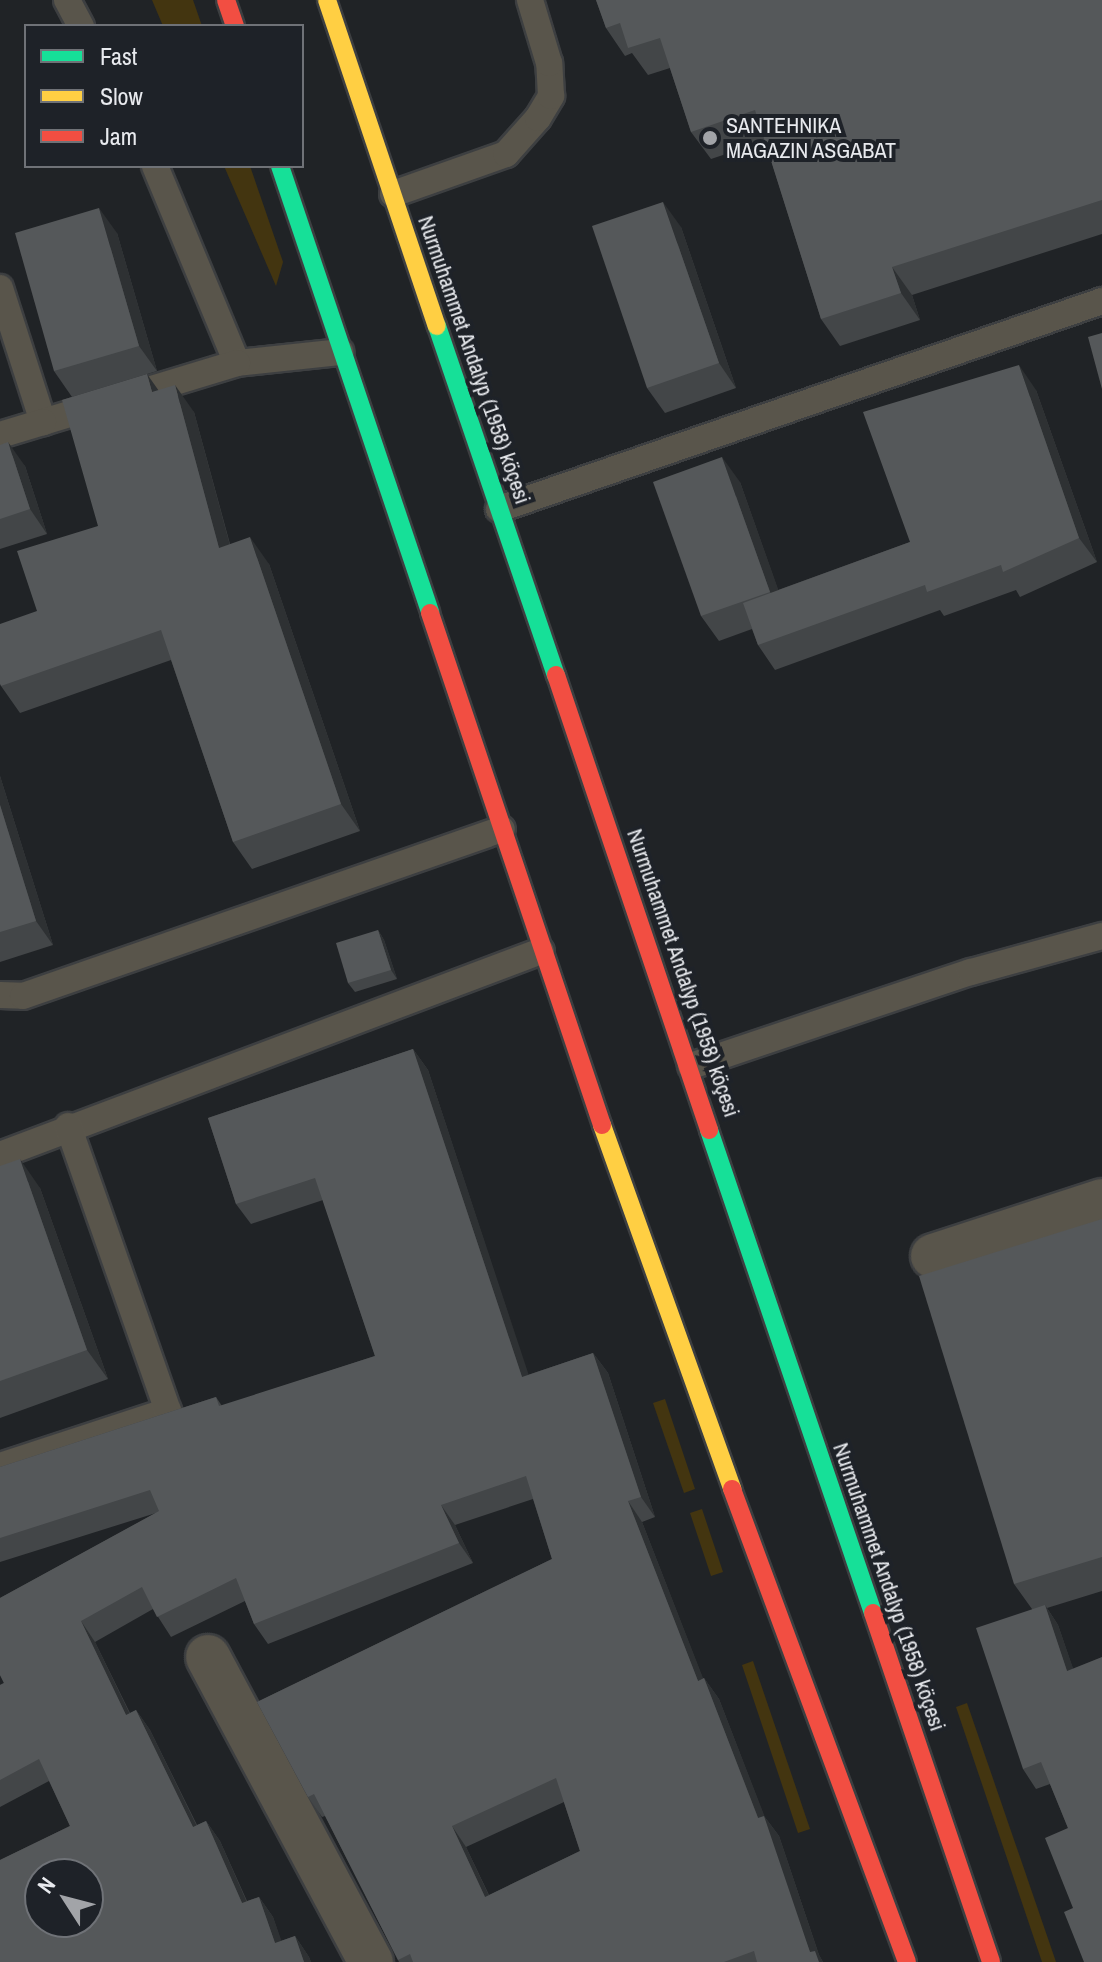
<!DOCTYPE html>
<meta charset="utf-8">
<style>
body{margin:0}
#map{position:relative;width:1102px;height:1962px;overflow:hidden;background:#202326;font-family:"Archivo Narrow",sans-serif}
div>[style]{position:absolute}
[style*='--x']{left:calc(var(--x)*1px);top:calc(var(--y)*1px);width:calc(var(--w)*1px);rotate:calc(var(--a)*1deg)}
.green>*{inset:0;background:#433510}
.roads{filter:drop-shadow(2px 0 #3d3f41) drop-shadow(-2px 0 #3d3f41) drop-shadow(0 2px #3d3f41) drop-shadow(0 -2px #3d3f41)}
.lane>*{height:26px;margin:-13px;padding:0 13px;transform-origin:13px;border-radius:13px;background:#59554b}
.street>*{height:44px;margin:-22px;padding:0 22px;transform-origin:22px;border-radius:22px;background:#59554b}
.fast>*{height:18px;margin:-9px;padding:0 9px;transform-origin:9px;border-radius:9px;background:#16e098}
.slow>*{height:18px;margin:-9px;padding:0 9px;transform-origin:9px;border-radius:9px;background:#ffcf43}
.jam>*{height:18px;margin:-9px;padding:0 9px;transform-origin:9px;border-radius:9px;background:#f24e42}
.wall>*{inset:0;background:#434648}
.shaded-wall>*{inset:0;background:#2e3133}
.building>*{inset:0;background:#55585a}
.dots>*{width:22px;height:22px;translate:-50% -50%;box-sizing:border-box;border:4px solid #1e2228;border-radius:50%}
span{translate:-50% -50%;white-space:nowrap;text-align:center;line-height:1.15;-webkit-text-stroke:8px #1e2228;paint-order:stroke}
.poi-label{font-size:22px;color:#e8eaee}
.left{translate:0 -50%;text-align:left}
.street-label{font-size:22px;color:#e8eaee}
.legend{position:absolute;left:24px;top:24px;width:280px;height:144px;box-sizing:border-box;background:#1e2228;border:2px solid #6f7277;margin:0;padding:10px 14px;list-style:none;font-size:24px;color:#e8eaee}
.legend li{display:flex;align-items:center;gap:16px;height:40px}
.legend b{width:40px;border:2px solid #6f7277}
.north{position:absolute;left:24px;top:1858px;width:80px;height:80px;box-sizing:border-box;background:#1e2228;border:2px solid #6f7277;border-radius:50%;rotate:306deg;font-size:22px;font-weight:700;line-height:32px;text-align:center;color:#e8eaee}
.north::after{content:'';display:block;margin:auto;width:28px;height:36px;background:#a2a4a8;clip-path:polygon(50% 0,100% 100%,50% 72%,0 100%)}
</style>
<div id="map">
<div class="green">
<div style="clip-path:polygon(152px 0,193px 0,202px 26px,163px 26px)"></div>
<div style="clip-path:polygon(224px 166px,250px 166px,283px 262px,276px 286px)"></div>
<div style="clip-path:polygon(665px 1399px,695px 1489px,684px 1493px,653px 1403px)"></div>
<div style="clip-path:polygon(702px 1509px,723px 1572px,711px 1576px,690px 1513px)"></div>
<div style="clip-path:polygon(753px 1661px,810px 1829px,798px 1833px,742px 1665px)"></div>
<div style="clip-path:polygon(967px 1703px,1056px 1962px,1042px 1962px,956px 1707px)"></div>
</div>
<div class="roads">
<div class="lane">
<div style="--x:67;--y:0;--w:30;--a:62"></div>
<div style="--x:155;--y:166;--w:213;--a:67.4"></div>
<div style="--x:237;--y:363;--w:104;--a:-6.1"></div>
<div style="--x:393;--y:194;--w:120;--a:-19.5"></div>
<div style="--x:506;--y:154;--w:48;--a:-48.4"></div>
<div style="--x:538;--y:118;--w:26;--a:-59"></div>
<div style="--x:551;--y:96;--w:33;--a:-93"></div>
<div style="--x:549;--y:63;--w:66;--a:-106.8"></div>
<div style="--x:0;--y:288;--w:141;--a:72.2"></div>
<div style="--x:43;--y:422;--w:203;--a:-16.9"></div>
<div style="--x:0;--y:435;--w:45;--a:-16.8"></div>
<div style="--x:499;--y:509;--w:638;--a:-19.03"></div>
<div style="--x:0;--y:995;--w:23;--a:2"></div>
<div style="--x:23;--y:996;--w:507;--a:-19.22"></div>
<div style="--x:691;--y:1066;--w:295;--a:-18.6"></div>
<div style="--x:971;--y:972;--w:136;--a:-15.4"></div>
<div style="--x:0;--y:1155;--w:578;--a:-20.66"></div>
<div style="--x:0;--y:1466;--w:177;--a:-18.1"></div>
<div style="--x:168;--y:1411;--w:302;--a:-109.3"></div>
</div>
<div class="street">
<div style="--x:933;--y:1256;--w:178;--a:-18"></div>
<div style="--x:208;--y:1657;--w:346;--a:61.9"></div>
</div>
<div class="fast">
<div style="--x:280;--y:166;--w:471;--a:71.4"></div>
<div style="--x:437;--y:326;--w:369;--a:71.2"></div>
<div style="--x:709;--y:1130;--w:510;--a:71.25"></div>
</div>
<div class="slow">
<div style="--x:327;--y:0;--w:344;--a:71.4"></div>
<div style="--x:602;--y:1125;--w:387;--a:70.3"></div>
</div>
<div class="jam">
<div style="--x:226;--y:0;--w:28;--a:71"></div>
<div style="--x:430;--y:613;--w:540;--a:71.43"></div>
<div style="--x:556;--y:675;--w:480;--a:71.4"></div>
<div style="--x:732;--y:1489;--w:504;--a:69.7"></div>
<div style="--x:873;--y:1613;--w:368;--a:71.3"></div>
</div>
</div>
<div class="wall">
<div style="clip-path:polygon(596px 0,1102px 0,1102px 234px,912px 295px,920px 320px,840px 346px,821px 319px,765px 141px,711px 159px,691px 132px,670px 68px,648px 75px,632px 53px,625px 56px,606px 28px)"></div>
<div style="clip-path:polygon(681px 227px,736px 388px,665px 413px,647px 388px)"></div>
<div style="clip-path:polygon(117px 233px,157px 371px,72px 397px,54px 371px)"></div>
<div style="clip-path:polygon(158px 390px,194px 412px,230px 544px,269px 564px,360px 831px,252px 869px,233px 842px,171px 660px,20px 713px,1px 686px,37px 611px,98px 526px)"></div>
<div style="clip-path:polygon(1036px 390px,1097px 562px,1020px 597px,1016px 590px,944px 616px,940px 610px,775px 670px,758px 645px,752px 629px,719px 641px,701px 616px,740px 482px,778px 590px,910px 542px)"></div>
<div style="clip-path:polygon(0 445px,25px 466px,47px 534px,0 549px)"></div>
<div style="clip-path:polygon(0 776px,53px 945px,0 962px)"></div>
<div style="clip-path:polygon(378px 930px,384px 940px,397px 979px,355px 992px,348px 983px)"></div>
<div style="clip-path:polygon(evenodd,413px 1049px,428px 1070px,528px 1375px,593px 1353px,608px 1373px,655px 1517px,642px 1522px,703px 1679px,704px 1678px,719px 1699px,764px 1816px,779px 1836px,819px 1955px,823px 1962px,399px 1962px,398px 1960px,325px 1816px,322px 1817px,308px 1797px,257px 1702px,552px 1559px,533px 1499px,455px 1525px,473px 1563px,268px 1644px,254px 1624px,245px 1601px,171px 1637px,153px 1609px,95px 1642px,130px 1713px,136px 1710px,150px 1730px,197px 1825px,206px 1821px,220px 1841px,247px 1901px,259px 1897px,273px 1917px,281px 1941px,295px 1936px,309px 1957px,311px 1962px,0 1962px,0 1860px,70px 1826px,49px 1781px,0 1807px,0 1685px,4px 1683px,0 1675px,0 1598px,156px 1513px,0 1562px,0 1467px,216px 1397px,222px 1406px,375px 1356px,323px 1200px,251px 1224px,236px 1204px,208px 1118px,413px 1049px,564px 1802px,580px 1851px,489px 1895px,466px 1847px,564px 1802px,413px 1049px,40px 1874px,88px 1874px,88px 1922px,40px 1922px,40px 1874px)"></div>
<div style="clip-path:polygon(0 1166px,40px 1188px,108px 1379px,0 1418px)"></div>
<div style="clip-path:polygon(1102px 1219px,1102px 1591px,1047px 1608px,1058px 1625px,1073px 1669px,1073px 1908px,1068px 1828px,1050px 1784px,1036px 1789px,1023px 1769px,1032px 1609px,1014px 1584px)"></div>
</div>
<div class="shaded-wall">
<div style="clip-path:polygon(663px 202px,681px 227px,736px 388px,719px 363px)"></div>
<div style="clip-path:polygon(99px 208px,117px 233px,157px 371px,139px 346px)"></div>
<div style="clip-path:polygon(892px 267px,912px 295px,920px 320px,901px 293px)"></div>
<div style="clip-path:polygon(1019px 365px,1036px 390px,1097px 562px,1079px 538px)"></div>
<div style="clip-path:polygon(147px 374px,166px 401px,152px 392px)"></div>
<div style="clip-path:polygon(175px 385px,194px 412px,238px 575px,219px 548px)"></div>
<div style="clip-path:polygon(8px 442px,25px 466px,47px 534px,30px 509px)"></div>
<div style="clip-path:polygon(722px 457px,740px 482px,788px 617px,770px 592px)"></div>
<div style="clip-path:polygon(250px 537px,269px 564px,360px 831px,341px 804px)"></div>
<div style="clip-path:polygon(0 776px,53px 945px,36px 921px,0 805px)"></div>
<div style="clip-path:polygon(378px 930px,384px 940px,397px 979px,391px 970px)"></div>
<div style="clip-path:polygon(413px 1049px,428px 1070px,536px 1397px,522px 1377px)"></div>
<div style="clip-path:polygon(20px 1159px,40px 1188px,108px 1379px,87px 1350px)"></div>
<div style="clip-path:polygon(593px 1353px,608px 1373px,655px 1517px,641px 1497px)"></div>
<div style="clip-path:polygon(628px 1501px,642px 1522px,712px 1701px,698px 1681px)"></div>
<div style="clip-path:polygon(441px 1505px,455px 1525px,473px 1563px,459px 1543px)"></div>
<div style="clip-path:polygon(1045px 1605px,1058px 1625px,1081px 1691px,1067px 1671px)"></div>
<div style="clip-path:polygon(81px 1621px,95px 1642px,140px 1735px,126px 1715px)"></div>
<div style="clip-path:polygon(704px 1678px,719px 1699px,768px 1825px,764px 1816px,779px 1836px,819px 1955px,823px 1962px,817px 1962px,810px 1952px)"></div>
<div style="clip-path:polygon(136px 1710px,150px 1730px,207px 1847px,193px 1827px)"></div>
<div style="clip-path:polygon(206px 1821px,220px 1841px,256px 1923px,242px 1903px)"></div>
<div style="clip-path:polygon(452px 1826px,466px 1847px,499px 1917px,485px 1897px)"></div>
<div style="clip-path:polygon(259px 1897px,273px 1917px,289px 1962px,275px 1943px)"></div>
<div style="clip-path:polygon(295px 1936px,309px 1957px,311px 1962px,304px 1962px)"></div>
</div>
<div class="building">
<div style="clip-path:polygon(596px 0,1102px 0,1102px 200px,892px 267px,901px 293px,821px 319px,755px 110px,691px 132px,660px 38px,628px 48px,620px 23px,606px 28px)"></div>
<div style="clip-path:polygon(663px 202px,719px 363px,647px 388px,592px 226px)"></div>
<div style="clip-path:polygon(99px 208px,139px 346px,54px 371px,15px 233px)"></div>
<div style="clip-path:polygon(1102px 333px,1102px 389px,1088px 337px)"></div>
<div style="clip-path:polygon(1019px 365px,1079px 538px,1003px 572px,1001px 565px,927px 592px,925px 585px,758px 645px,743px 603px,910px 542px,863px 412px)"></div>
<div style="clip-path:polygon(147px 374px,152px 392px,175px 385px,219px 548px,250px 537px,341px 804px,233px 842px,161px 630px,1px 686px,0 684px,0 624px,37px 611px,17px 551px,98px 526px,62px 400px)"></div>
<div style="clip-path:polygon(8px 442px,30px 509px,0 519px,0 445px)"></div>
<div style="clip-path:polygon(722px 457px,770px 592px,701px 616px,653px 482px)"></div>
<div style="clip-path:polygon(0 805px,36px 921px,0 932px)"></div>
<div style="clip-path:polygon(378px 930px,391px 970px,348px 983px,336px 943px)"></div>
<div style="clip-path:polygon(evenodd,413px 1049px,522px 1377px,593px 1353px,641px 1497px,628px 1501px,698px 1681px,704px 1678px,758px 1818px,764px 1816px,810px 1952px,815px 1951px,819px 1962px,757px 1962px,754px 1951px,724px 1962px,413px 1962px,410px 1954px,398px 1960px,314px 1794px,308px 1797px,257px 1702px,552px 1559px,526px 1476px,441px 1505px,459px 1543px,254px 1624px,236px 1578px,157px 1617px,142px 1587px,81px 1621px,126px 1715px,136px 1710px,193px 1827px,206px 1821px,242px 1903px,259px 1897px,275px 1943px,295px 1936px,304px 1962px,0 1962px,0 1860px,70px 1826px,39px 1759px,0 1780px,0 1685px,4px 1683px,0 1675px,0 1598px,159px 1511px,150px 1490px,0 1538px,0 1467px,216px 1397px,219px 1406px,375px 1356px,315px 1178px,236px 1204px,208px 1118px,413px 1049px,556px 1778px,580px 1851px,485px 1897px,452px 1826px,556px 1778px,413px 1049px,40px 1874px,88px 1874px,88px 1922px,40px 1922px,40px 1874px)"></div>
<div style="clip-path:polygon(20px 1159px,87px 1350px,0 1381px,0 1166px)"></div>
<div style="clip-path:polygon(1102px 1219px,1102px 1557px,1014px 1584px,919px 1276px)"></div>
<div style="clip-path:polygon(1045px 1605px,1067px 1671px,1102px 1657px,1102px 1962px,1084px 1962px,1064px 1912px,1073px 1908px,1045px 1838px,1068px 1828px,1041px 1762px,1023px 1769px,976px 1628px)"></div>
</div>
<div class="dots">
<div style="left:710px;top:138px;background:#a2a4a8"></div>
</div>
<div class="poi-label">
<span class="left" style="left:726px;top:138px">SANTEHNIKA<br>MAGAZIN ASGABAT</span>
</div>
<div class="street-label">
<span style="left:474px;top:360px;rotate:71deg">Nurmuhammet Andalyp (1958) köçesi</span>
<span style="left:683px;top:973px;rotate:71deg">Nurmuhammet Andalyp (1958) köçesi</span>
<span style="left:889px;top:1587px;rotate:71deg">Nurmuhammet Andalyp (1958) köçesi</span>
</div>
<ul class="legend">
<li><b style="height:10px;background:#16e098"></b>Fast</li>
<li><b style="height:10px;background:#ffcf43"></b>Slow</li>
<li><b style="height:10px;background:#f24e42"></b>Jam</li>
</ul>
<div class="north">N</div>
</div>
